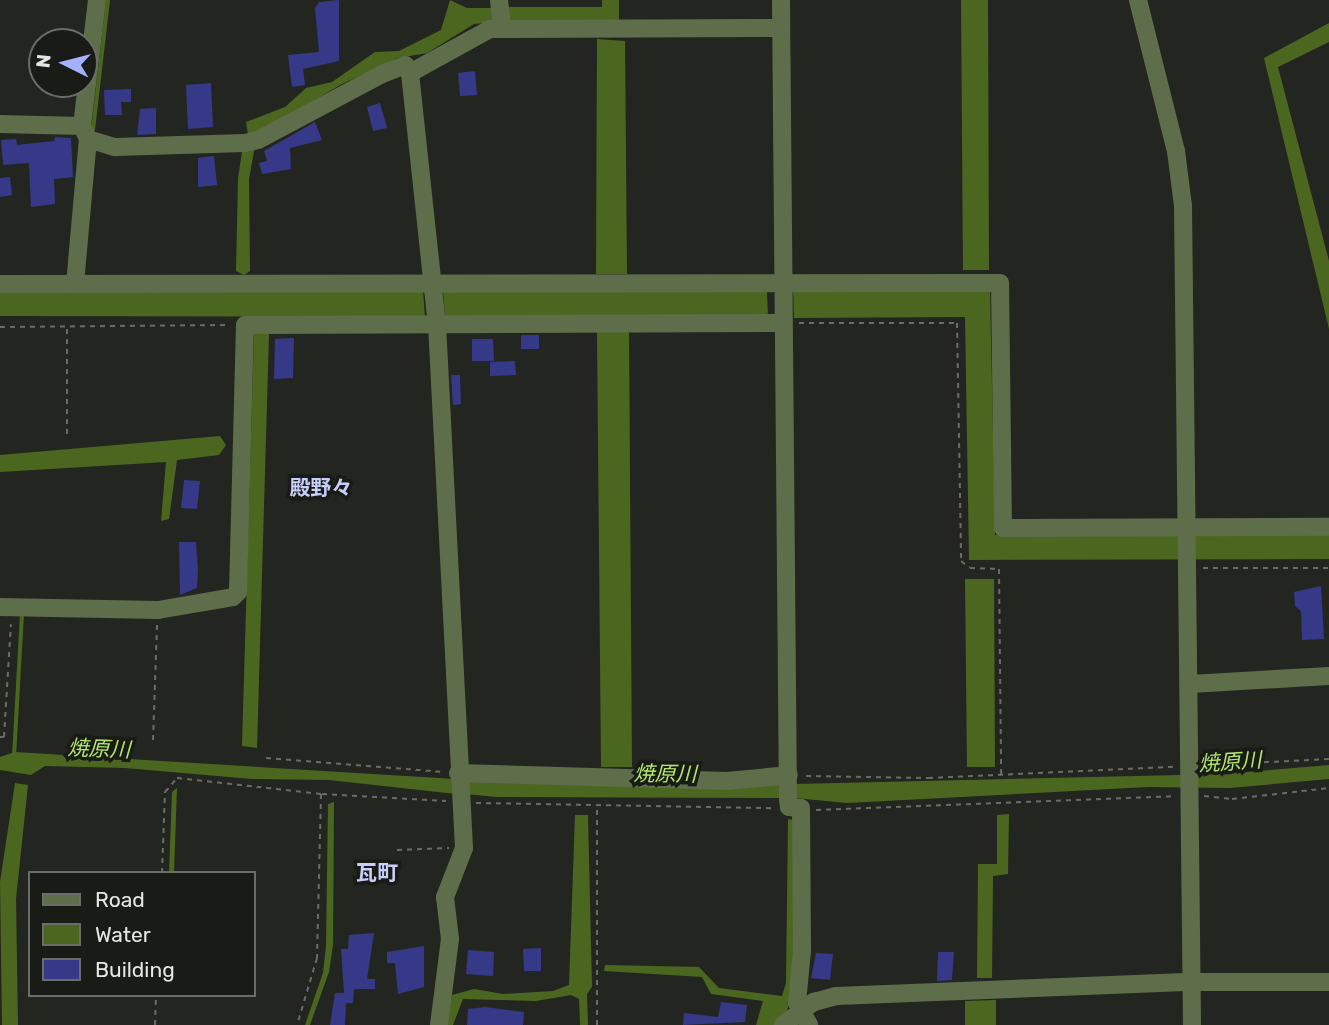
<!DOCTYPE html>
<meta charset="utf-8">
<style>
body{margin:0}
#map{position:relative;width:1329px;height:1025px;overflow:hidden;background:#232620;font-family:Rubik,"Noto Sans JP",sans-serif}
div>[style]{position:absolute}
[style*='--x']{left:calc(var(--x)*1px);top:calc(var(--y)*1px);width:calc(var(--w)*1px);rotate:calc(var(--a)*1deg)}
.water>*{inset:0;background:#4b671f}
.stream>*{height:3.5px;margin:-1.75px;padding:0 1.75px;transform-origin:1.75px;border-radius:1.75px;background:#4b671f}
.building>*{inset:0;background:#363988}
.path>*{height:2px;margin-top:-1px;transform-origin:0;background:repeating-linear-gradient(90deg,#686b66 0 5px,transparent 0 10px)}
.minor>*{height:18px;margin:-9px;padding:0 9px;transform-origin:9px;border-radius:9px;background:#5e6e4a}
span{translate:-50% -50%;white-space:nowrap;text-align:center;line-height:1.15;-webkit-text-stroke:7px #191c16;paint-order:stroke}
.neighbourhood-label{font-size:21px;color:#c6cef9;font-weight:700}
.water-label{font-size:21px;color:#b4e66e;font-style:italic}
.legend{position:absolute;left:28px;top:871px;width:228px;height:126px;box-sizing:border-box;background:#191c16;border:2px solid #6b6d68;margin:0;padding:9px 12px;list-style:none;font-size:21px;color:#e5e7e3}
.legend li{display:flex;align-items:center;gap:14px;height:35px}
.legend b{width:35px;border:2px solid #6b6d68}
.north{position:absolute;left:28px;top:28px;width:70px;height:70px;box-sizing:border-box;background:#191c16;border:2px solid #6b6d68;border-radius:50%;rotate:276deg;font-size:19px;font-weight:700;line-height:28px;text-align:center;color:#e5e7e3}
.north::after{content:'';display:block;margin:auto;width:24px;height:32px;background:#a5b1fc;clip-path:polygon(50% 0,100% 100%,50% 72%,0 100%)}
</style>
<div id="map">
<div class="water">
<div style="clip-path:polygon(450px 0,467px 8px,493px 8px,495px 22px,474px 24px,427px 53px,398px 58px,342px 84px,299px 109px,255px 146px,249px 179px,250px 271px,244px 275px,236px 271px,238px 178px,242px 152px,250px 147px,246px 122px,285px 107px,306px 88px,332px 82px,375px 52px,399px 51px,441px 30px)"></div>
<div style="clip-path:polygon(602px 0,619px 0,619px 22px,508px 23px,508px 7px,602px 7px)"></div>
<div style="clip-path:polygon(961px 0,988px 0,989px 270px,963px 270px)"></div>
<div style="clip-path:polygon(1329px 23px,1329px 42px,1278px 67px,1329px 261px,1329px 329px,1264px 58px)"></div>
<div style="clip-path:polygon(597px 39px,625px 41px,627px 274px,596px 274px)"></div>
<div style="clip-path:polygon(793px 289px,990px 290px,995px 535px,1329px 535px,1329px 559px,969px 560px,965px 317px,794px 318px)"></div>
<div style="clip-path:polygon(423px 291px,425px 317px,0 316px,0 292px)"></div>
<div style="clip-path:polygon(443px 291px,767px 291px,768px 318px,445px 317px)"></div>
<div style="clip-path:polygon(597px 332px,629px 332px,632px 767px,601px 767px)"></div>
<div style="clip-path:polygon(254px 334px,269px 334px,257px 748px,242px 746px)"></div>
<div style="clip-path:polygon(220px 436px,226px 445px,219px 455px,177px 460px,169px 519px,161px 521px,166px 462px,0 472px,0 455px)"></div>
<div style="clip-path:polygon(965px 579px,994px 579px,995px 767px,967px 767px)"></div>
<div style="clip-path:polygon(15px 752px,455px 779px,456px 794px,329px 780px,252px 779px,125px 768px,45px 766px,31px 775px,0 770px,0 757px)"></div>
<div style="clip-path:polygon(1329px 765px,1329px 779px,1230px 788px,1148px 787px,847px 803px,795px 798px,796px 784px,1224px 774px)"></div>
<div style="clip-path:polygon(465px 779px,781px 783px,782px 798px,496px 797px,466px 794px)"></div>
<div style="clip-path:polygon(15px 783px,28px 785px,16px 899px,18px 1025px,2px 1025px,0 882px)"></div>
<div style="clip-path:polygon(177px 788px,174px 873px,169px 873px,172px 792px)"></div>
<div style="clip-path:polygon(334px 802px,333px 945px,329px 972px,310px 1025px,305px 1025px,323px 973px,326px 946px,328px 804px)"></div>
<div style="clip-path:polygon(1009px 814px,1008px 874px,993px 876px,992px 978px,977px 978px,978px 864px,997px 864px,997px 815px)"></div>
<div style="clip-path:polygon(575px 815px,588px 815px,592px 987px,587px 994px,588px 1025px,580px 1025px,579px 999px,571px 995px,536px 1001px,463px 999px,453px 1025px,445px 1025px,452px 995px,474px 989px,503px 994px,553px 991px,569px 985px)"></div>
<div style="clip-path:polygon(788px 819px,794px 820px,794px 984px,787px 1011px,776px 1025px,756px 1025px,763px 1001px,711px 994px,702px 977px,604px 971px,605px 965px,699px 967px,719px 988px,782px 996px,786px 983px)"></div>
<div style="clip-path:polygon(996px 1000px,996px 1025px,965px 1025px,965px 1001px)"></div>
</div>
<div class="stream">
<div style="--x:93;--y:130;--w:131;--a:-83.4"></div>
<div style="--x:14;--y:757;--w:141;--a:-86.8"></div>
</div>
<div class="building">
<div style="clip-path:polygon(339px 0,339px 61px,303px 69px,305px 85px,292px 87px,288px 55px,319px 52px,315px 8px,319px 2px)"></div>
<div style="clip-path:polygon(475px 71px,477px 95px,460px 96px,458px 73px)"></div>
<div style="clip-path:polygon(211px 83px,213px 127px,188px 129px,186px 85px)"></div>
<div style="clip-path:polygon(131px 89px,131px 102px,121px 102px,122px 115px,105px 115px,104px 90px)"></div>
<div style="clip-path:polygon(380px 103px,387px 128px,373px 131px,367px 107px)"></div>
<div style="clip-path:polygon(156px 108px,156px 134px,137px 135px,140px 109px)"></div>
<div style="clip-path:polygon(315px 122px,322px 140px,290px 148px,291px 169px,262px 174px,259px 163px,267px 161px,264px 151px)"></div>
<div style="clip-path:polygon(55px 137px,71px 138px,73px 177px,54px 179px,55px 204px,31px 207px,29px 163px,3px 165px,1px 140px,16px 139px,17px 145px,54px 141px)"></div>
<div style="clip-path:polygon(214px 156px,217px 185px,198px 187px,198px 158px)"></div>
<div style="clip-path:polygon(10px 177px,12px 195px,0 197px,0 178px)"></div>
<div style="clip-path:polygon(521px 335px,539px 335px,539px 349px,521px 349px)"></div>
<div style="clip-path:polygon(294px 338px,293px 378px,274px 379px,275px 339px)"></div>
<div style="clip-path:polygon(472px 339px,493px 339px,494px 361px,472px 361px)"></div>
<div style="clip-path:polygon(515px 361px,516px 375px,490px 376px,490px 362px)"></div>
<div style="clip-path:polygon(451px 375px,460px 375px,461px 404px,453px 405px)"></div>
<div style="clip-path:polygon(184px 480px,200px 481px,197px 509px,181px 508px)"></div>
<div style="clip-path:polygon(179px 542px,196px 542px,198px 569px,197px 588px,180px 595px)"></div>
<div style="clip-path:polygon(1321px 586px,1324px 639px,1302px 640px,1301px 611px,1295px 606px,1294px 592px)"></div>
<div style="clip-path:polygon(374px 933px,367px 979px,375px 979px,375px 989px,354px 989px,353px 1003px,346px 1003px,345px 1025px,330px 1025px,335px 993px,344px 993px,341px 949px,348px 949px,349px 935px)"></div>
<div style="clip-path:polygon(424px 946px,424px 987px,398px 994px,395px 963px,387px 963px,387px 952px)"></div>
<div style="clip-path:polygon(541px 948px,541px 971px,524px 971px,523px 949px)"></div>
<div style="clip-path:polygon(468px 950px,494px 952px,493px 976px,466px 974px)"></div>
<div style="clip-path:polygon(938px 952px,954px 952px,952px 980px,937px 981px)"></div>
<div style="clip-path:polygon(816px 953px,833px 954px,830px 980px,811px 978px)"></div>
<div style="clip-path:polygon(721px 1002px,747px 1005px,745px 1022px,683px 1025px,684px 1013px,718px 1017px)"></div>
<div style="clip-path:polygon(485px 1007px,524px 1012px,523px 1025px,467px 1025px,468px 1009px)"></div>
</div>
<div class="path">
<div style="--x:799;--y:323;--w:158;--a:0"></div>
<div style="--x:957;--y:323;--w:238;--a:89"></div>
<div style="--x:961;--y:561;--w:11;--a:38"></div>
<div style="--x:970;--y:568;--w:29;--a:2"></div>
<div style="--x:999;--y:569;--w:206;--a:89.4"></div>
<div style="--x:0;--y:327;--w:230;--a:-0.5"></div>
<div style="--x:67;--y:329;--w:108;--a:90"></div>
<div style="--x:1203;--y:568;--w:126;--a:0"></div>
<div style="--x:0;--y:737;--w:4;--a:0"></div>
<div style="--x:4;--y:737;--w:113;--a:-86.5"></div>
<div style="--x:153;--y:740;--w:115;--a:-88"></div>
<div style="--x:266;--y:758;--w:178;--a:4.5"></div>
<div style="--x:1204;--y:765;--w:125;--a:-2.7"></div>
<div style="--x:806;--y:776;--w:122;--a:0.9"></div>
<div style="--x:928;--y:778;--w:246;--a:-2.6"></div>
<div style="--x:322;--y:794;--w:124;--a:3.2"></div>
<div style="--x:1204;--y:796;--w:28;--a:6"></div>
<div style="--x:1232;--y:799;--w:98;--a:-6.5"></div>
<div style="--x:476;--y:803;--w:299;--a:1"></div>
<div style="--x:816;--y:810;--w:358;--a:-2.2"></div>
<div style="--x:397;--y:850;--w:52;--a:-2.2"></div>
<div style="--x:162;--y:873;--w:81;--a:-87.9"></div>
<div style="--x:165;--y:792;--w:18;--a:-49"></div>
<div style="--x:177;--y:778;--w:145;--a:6.3"></div>
<div style="--x:321;--y:794;--w:164;--a:91.4"></div>
<div style="--x:317;--y:958;--w:70;--a:106.6"></div>
<div style="--x:155;--y:1025;--w:30;--a:-88"></div>
<div style="--x:597;--y:1025;--w:219;--a:-90"></div>
</div>
<div class="minor">
<div style="--x:499;--y:0;--w:29;--a:84"></div>
<div style="--x:781;--y:0;--w:799;--a:89.5"></div>
<div style="--x:788;--y:799;--w:8;--a:83"></div>
<div style="--x:789;--y:807;--w:12;--a:5"></div>
<div style="--x:801;--y:808;--w:143;--a:89.6"></div>
<div style="--x:802;--y:951;--w:52;--a:95.5"></div>
<div style="--x:797;--y:1003;--w:25;--a:61"></div>
<div style="--x:1138;--y:0;--w:156;--a:75.9"></div>
<div style="--x:1176;--y:151;--w:55;--a:82.7"></div>
<div style="--x:1183;--y:206;--w:819;--a:89.37"></div>
<div style="--x:410;--y:73;--w:91;--a:-28.8"></div>
<div style="--x:490;--y:29;--w:290;--a:-0.2"></div>
<div style="--x:0;--y:124;--w:82;--a:1.4"></div>
<div style="--x:88;--y:139;--w:28;--a:17"></div>
<div style="--x:115;--y:147;--w:130;--a:-1.8"></div>
<div style="--x:245;--y:143;--w:13;--a:-13"></div>
<div style="--x:258;--y:140;--w:140;--a:-28"></div>
<div style="--x:382;--y:74;--w:25;--a:-21"></div>
<div style="--x:405;--y:65;--w:9;--a:58"></div>
<div style="--x:410;--y:73;--w:252;--a:83.9"></div>
<div style="--x:437;--y:324;--w:525;--a:87.05"></div>
<div style="--x:464;--y:848;--w:53;--a:111.2"></div>
<div style="--x:445;--y:897;--w:42;--a:83.2"></div>
<div style="--x:450;--y:939;--w:87;--a:97.3"></div>
<div style="--x:0;--y:284;--w:1000;--a:-0.06"></div>
<div style="--x:1000;--y:283;--w:245;--a:89.3"></div>
<div style="--x:1003;--y:528;--w:326;--a:-0.2"></div>
<div style="--x:75;--y:284;--w:146;--a:-84.9"></div>
<div style="--x:88;--y:139;--w:14;--a:-115"></div>
<div style="--x:82;--y:126;--w:127;--a:-83.2"></div>
<div style="--x:0;--y:607;--w:158;--a:1.1"></div>
<div style="--x:158;--y:610;--w:76;--a:-9.8"></div>
<div style="--x:233;--y:597;--w:7;--a:-45"></div>
<div style="--x:238;--y:592;--w:267;--a:-88.5"></div>
<div style="--x:245;--y:325;--w:538;--a:-0.21"></div>
<div style="--x:1190;--y:684;--w:139;--a:-3.3"></div>
<div style="--x:458;--y:773;--w:269;--a:1.7"></div>
<div style="--x:727;--y:781;--w:62;--a:-5.5"></div>
<div style="--x:783;--y:1025;--w:39;--a:-37"></div>
<div style="--x:814;--y:1002;--w:23;--a:-15"></div>
<div style="--x:836;--y:996;--w:356;--a:-2.3"></div>
<div style="--x:1192;--y:982;--w:137;--a:0"></div>
</div>
<div class="neighbourhood-label">
<span style="left:321px;top:488px">殿野々</span>
<span style="left:377px;top:873px">瓦町</span>
</div>
<div class="water-label">
<span style="left:99px;top:749px;rotate:2deg">焼原川</span>
<span style="left:1230px;top:762px;rotate:-4deg">焼原川</span>
<span style="left:665px;top:774px;rotate:1deg">焼原川</span>
</div>
<ul class="legend">
<li><b style="height:9px;background:#5e6e4a"></b>Road</li>
<li><b style="height:19px;background:#4b671f"></b>Water</li>
<li><b style="height:19px;background:#363988"></b>Building</li>
</ul>
<div class="north">N</div>
</div>
